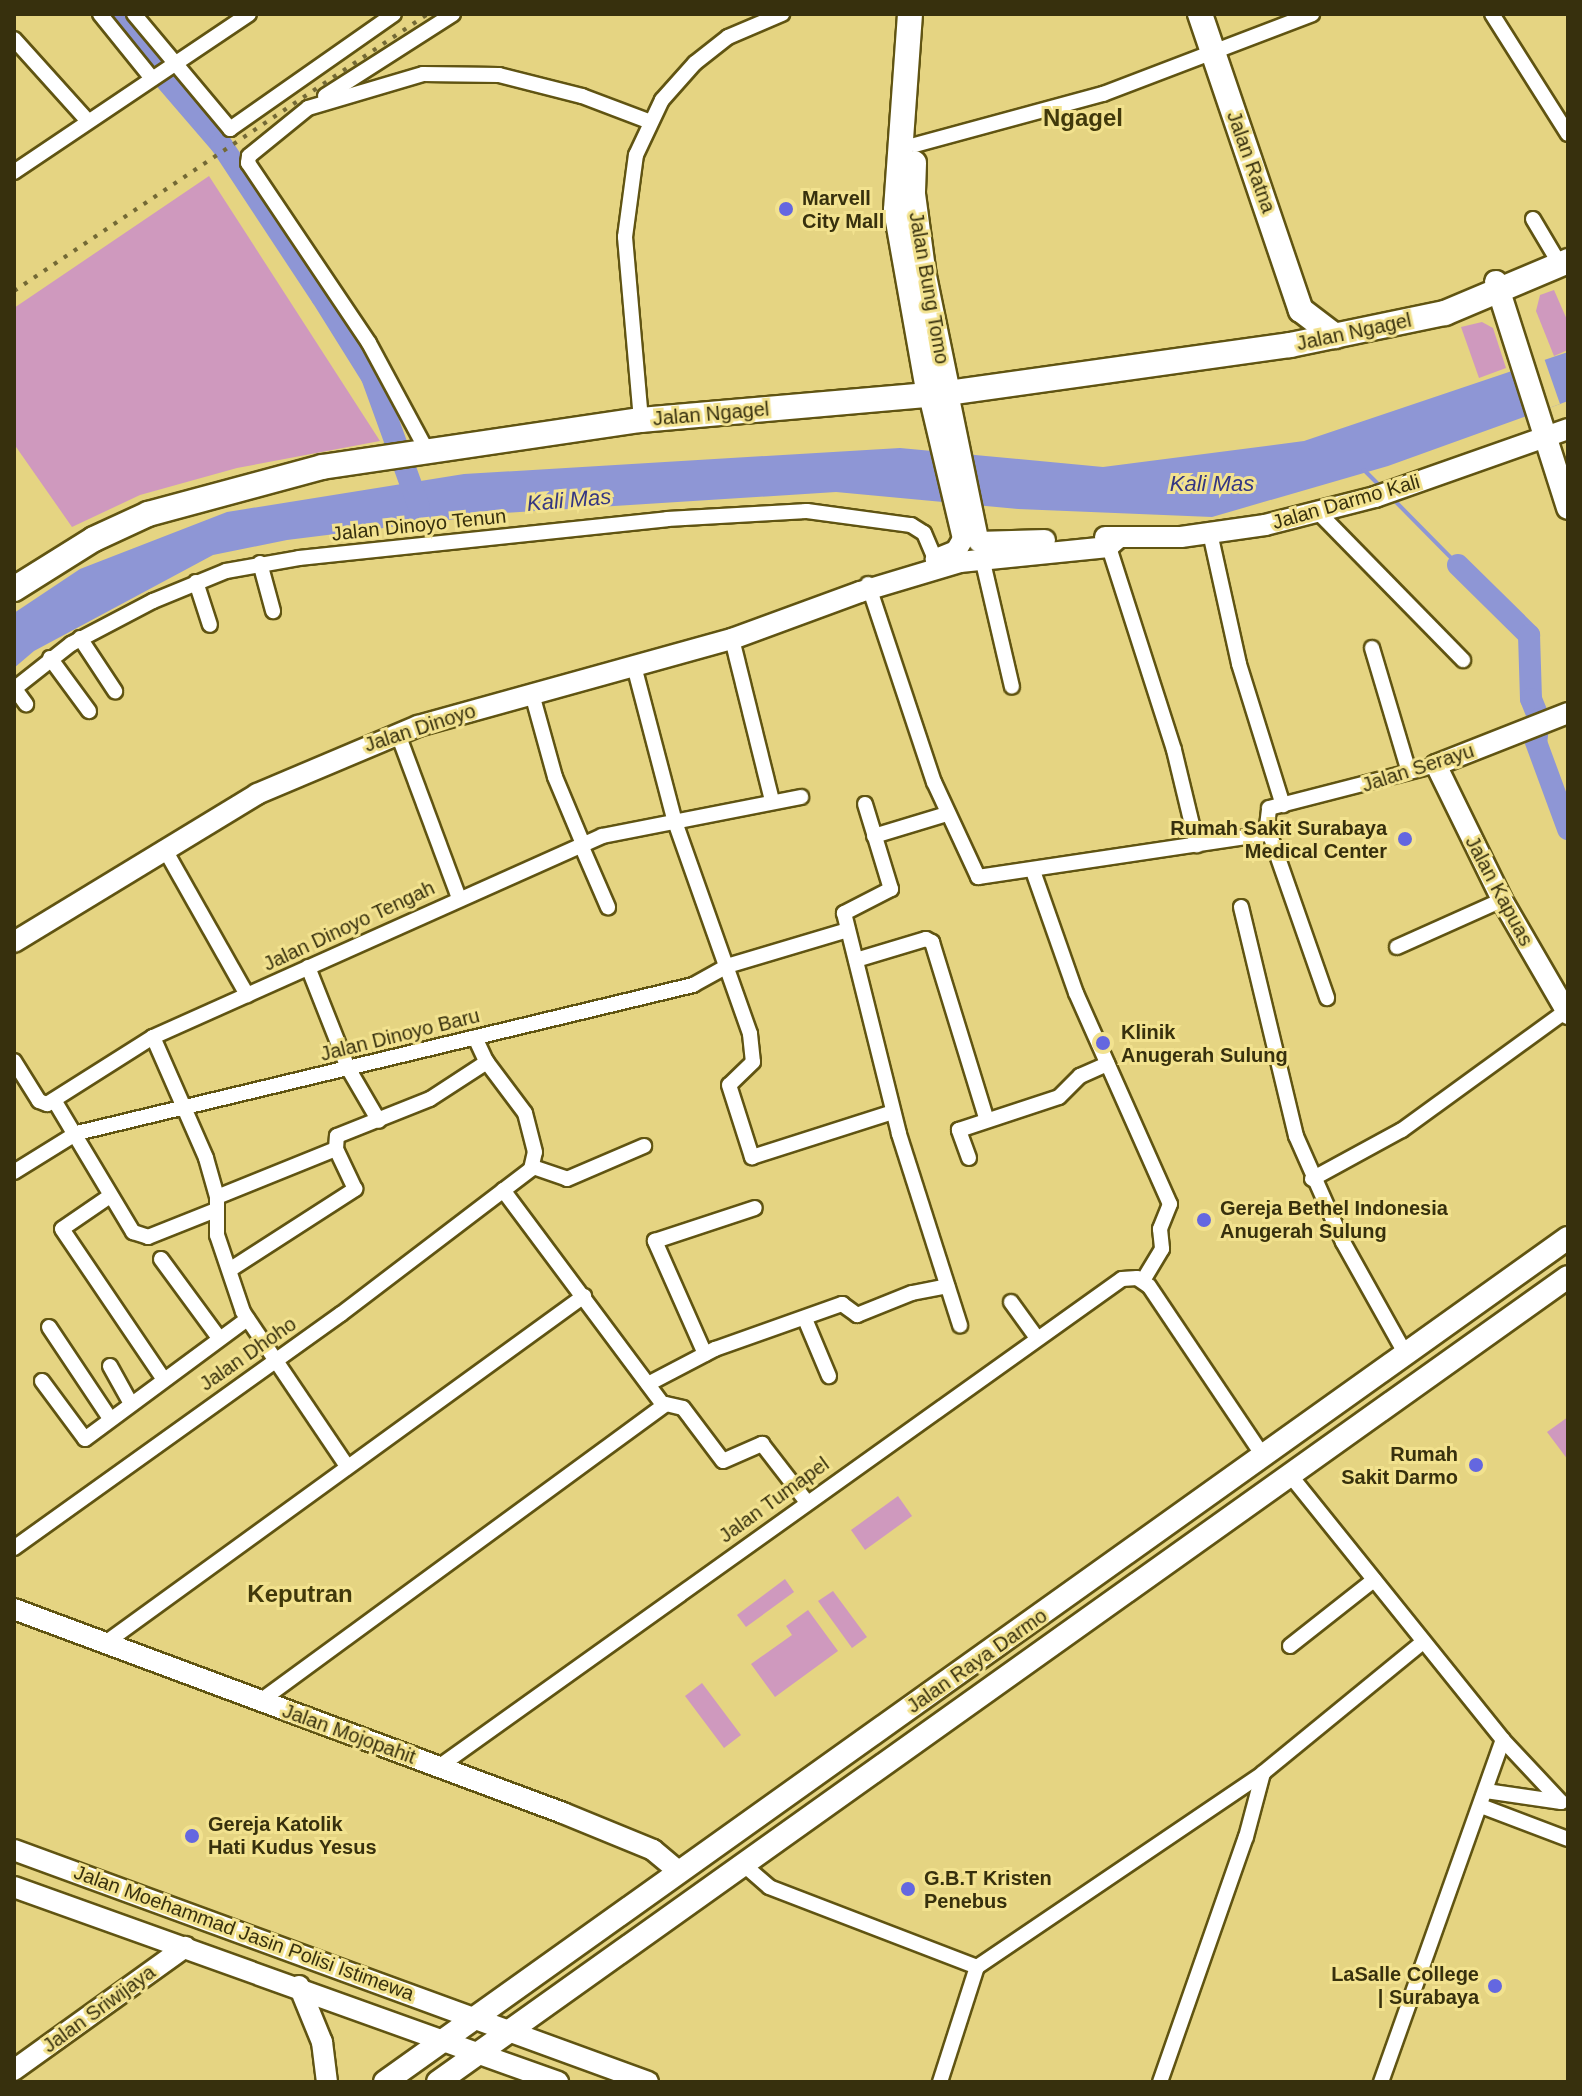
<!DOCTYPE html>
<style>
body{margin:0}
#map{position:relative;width:1582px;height:2096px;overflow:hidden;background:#e5d482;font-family:Helvetica,sans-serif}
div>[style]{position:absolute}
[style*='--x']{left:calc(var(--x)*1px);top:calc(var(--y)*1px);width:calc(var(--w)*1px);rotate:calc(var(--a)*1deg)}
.green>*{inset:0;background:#cf99be}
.water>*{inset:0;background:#8e96d5}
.pier>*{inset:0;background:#e5d482}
.stream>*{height:4px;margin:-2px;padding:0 2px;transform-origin:2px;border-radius:2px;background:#8e96d5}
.river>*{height:22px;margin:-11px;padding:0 11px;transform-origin:11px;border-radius:11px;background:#8e96d5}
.roads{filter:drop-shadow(2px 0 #605412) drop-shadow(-2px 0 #605412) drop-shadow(0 2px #605412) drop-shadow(0 -2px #605412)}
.street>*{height:14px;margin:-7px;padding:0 7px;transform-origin:7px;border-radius:7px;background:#fff}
.secondary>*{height:20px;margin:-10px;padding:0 10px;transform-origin:10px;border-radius:10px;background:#fff}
.primary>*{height:22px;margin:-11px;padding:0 11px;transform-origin:11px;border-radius:11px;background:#fff}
.highway>*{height:24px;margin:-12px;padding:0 12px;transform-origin:12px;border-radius:12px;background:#fff}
.rail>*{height:4px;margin-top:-2px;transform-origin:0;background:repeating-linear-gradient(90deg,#736935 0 4px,transparent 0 12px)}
.dots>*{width:22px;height:22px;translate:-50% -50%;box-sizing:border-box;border:4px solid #f2e28f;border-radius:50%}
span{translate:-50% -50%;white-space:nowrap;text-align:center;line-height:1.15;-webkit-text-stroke:6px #f2e28f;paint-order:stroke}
.street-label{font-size:20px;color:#37300d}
.poi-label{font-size:20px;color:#37300d;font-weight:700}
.left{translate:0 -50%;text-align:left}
.right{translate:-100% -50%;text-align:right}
.water-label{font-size:22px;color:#353682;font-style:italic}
.quarter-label{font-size:24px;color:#41390b;font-weight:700}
.frame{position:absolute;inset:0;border:16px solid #37300d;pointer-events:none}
</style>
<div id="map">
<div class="green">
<div style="clip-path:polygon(209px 176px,380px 441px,237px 468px,140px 495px,72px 527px,14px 444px,14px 308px)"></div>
<div style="clip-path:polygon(1554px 290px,1568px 322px,1568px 350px,1554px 356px,1536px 311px,1540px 295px)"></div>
<div style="clip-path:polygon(1482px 322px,1493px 328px,1506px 368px,1479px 378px,1461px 327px)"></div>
<div style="clip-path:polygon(1568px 1417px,1568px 1460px,1547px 1432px)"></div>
<div style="clip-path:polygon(898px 1496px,912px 1516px,865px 1550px,851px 1530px)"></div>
<div style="clip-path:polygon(785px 1579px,794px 1592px,746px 1627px,737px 1615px)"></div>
<div style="clip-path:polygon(833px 1591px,867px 1637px,852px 1648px,818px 1601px)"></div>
<div style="clip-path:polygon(808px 1610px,838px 1651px,775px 1697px,751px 1664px,792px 1635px,786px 1626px)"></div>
<div style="clip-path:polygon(702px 1683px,741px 1735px,724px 1748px,685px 1696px)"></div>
</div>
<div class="water">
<div style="clip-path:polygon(1568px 352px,1568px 401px,1560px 404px,1388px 466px,1212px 517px,1018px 509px,836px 492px,504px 513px,287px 540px,213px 555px,34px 651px,14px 668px,14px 613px,80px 569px,227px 512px,464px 474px,900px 448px,1103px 467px,1304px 441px)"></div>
</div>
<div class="pier">
<div style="clip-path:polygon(1544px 358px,1560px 404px,1527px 416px,1511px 370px)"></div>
</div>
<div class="stream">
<div style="--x:1364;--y:470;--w:23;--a:45"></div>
<div style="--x:1392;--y:498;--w:94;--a:45.4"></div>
</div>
<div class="river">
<div style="--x:109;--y:14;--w:172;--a:49.3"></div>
<div style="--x:221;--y:144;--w:183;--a:56.6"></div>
<div style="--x:322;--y:297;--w:94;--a:58"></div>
<div style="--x:372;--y:377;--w:138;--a:70.1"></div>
<div style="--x:1458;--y:565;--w:100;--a:44.6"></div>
<div style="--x:1529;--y:635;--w:64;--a:88.2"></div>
<div style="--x:1531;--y:699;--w:22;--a:68"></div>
<div style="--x:1539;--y:719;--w:23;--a:97"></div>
<div style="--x:1536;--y:742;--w:93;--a:69.8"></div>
</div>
<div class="roads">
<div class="street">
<div style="--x:100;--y:14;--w:80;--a:51.1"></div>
<div style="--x:134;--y:14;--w:150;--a:50.1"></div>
<div style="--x:230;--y:129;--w:200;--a:-35"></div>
<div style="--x:1492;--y:14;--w:142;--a:57.7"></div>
<div style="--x:14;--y:39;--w:109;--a:48"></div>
<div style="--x:325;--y:96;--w:152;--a:-32.6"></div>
<div style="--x:915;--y:145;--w:195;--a:-15.2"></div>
<div style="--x:1103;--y:94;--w:224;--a:-20.9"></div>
<div style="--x:14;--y:172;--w:283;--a:-33.9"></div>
<div style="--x:1533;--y:219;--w:43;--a:59.3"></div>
<div style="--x:641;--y:420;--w:184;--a:-95"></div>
<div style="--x:625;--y:237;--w:83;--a:-82.4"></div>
<div style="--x:636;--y:155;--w:61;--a:-64.7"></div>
<div style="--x:662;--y:100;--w:50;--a:-48.3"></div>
<div style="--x:695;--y:63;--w:42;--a:-38.2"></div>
<div style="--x:728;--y:37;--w:59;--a:-23.1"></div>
<div style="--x:426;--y:449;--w:120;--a:-118.3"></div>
<div style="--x:369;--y:343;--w:217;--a:-123.9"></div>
<div style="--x:248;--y:163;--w:7;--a:-82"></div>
<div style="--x:249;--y:156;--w:76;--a:-39.1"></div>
<div style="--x:308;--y:108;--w:120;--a:-16.5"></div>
<div style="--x:423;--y:74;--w:76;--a:0.8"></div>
<div style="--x:499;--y:75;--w:86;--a:14.2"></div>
<div style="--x:582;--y:96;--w:71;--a:20.7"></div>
<div style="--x:1319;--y:513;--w:206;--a:45.6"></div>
<div style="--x:1210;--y:533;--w:134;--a:77.5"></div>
<div style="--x:1239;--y:664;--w:148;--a:72.7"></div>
<div style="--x:1107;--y:541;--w:219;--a:72.2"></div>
<div style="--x:1174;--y:750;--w:98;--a:76.4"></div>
<div style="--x:982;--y:558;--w:132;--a:76.9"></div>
<div style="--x:260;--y:563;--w:50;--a:74.8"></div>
<div style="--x:196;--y:582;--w:45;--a:72"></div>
<div style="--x:868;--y:584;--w:209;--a:71.6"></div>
<div style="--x:934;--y:782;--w:105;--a:65.1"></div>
<div style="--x:978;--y:877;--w:291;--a:-8.5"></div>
<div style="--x:1266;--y:834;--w:26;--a:-83"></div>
<div style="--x:1269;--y:808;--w:172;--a:-14.4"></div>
<div style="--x:80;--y:638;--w:64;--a:56.6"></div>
<div style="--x:732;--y:639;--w:167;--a:76.1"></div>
<div style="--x:1372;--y:648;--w:129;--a:73.4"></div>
<div style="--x:50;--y:658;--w:66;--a:53.7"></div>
<div style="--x:634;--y:666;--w:158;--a:75.3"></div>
<div style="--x:674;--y:819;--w:228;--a:70.5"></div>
<div style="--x:750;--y:1034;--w:28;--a:84"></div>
<div style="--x:753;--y:1062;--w:33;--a:136"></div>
<div style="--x:729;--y:1085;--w:76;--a:72.3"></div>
<div style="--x:752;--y:1157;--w:148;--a:-17.7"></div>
<div style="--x:14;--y:689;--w:73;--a:-38.3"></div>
<div style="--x:71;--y:644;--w:93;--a:-27.7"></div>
<div style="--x:153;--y:601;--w:79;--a:-22.3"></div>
<div style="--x:226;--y:571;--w:74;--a:-10.1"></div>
<div style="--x:299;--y:558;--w:370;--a:-6"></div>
<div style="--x:667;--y:519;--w:140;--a:-3.3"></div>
<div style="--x:807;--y:511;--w:105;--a:7.7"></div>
<div style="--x:911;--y:525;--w:15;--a:32"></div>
<div style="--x:924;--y:533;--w:28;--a:67"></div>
<div style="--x:15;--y:689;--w:19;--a:54"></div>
<div style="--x:532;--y:694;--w:86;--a:74.5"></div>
<div style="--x:555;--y:777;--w:73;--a:67.3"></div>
<div style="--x:398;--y:734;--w:175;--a:69.6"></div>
<div style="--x:865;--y:804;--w:89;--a:73"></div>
<div style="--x:891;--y:889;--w:53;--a:152.9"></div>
<div style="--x:844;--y:913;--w:228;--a:76"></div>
<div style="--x:899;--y:1134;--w:201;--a:72.3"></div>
<div style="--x:1269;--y:832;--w:176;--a:70.7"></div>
<div style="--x:874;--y:836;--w:76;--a:-16.8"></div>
<div style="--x:581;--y:845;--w:68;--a:66.5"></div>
<div style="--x:164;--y:848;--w:169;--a:60.5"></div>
<div style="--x:1033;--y:871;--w:129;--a:70.6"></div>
<div style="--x:1076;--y:993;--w:231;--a:66"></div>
<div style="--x:1170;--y:1204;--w:27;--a:112"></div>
<div style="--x:1160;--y:1229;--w:20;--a:84"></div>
<div style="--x:1162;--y:1249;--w:37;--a:121"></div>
<div style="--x:1241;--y:907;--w:236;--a:76.5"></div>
<div style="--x:1296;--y:1136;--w:116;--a:66.1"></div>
<div style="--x:1343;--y:1242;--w:127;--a:60.8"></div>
<div style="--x:1397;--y:947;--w:115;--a:-24.1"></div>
<div style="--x:856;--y:960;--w:73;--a:-16.7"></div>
<div style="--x:926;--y:939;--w:7;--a:27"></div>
<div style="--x:932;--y:942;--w:184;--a:72.9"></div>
<div style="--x:308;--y:967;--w:109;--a:68.4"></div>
<div style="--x:348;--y:1068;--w:61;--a:59.7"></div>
<div style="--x:153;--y:1037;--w:132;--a:66.3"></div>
<div style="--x:206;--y:1158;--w:41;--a:74.2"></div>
<div style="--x:217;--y:1197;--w:38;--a:90"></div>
<div style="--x:217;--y:1235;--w:81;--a:71.3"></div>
<div style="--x:243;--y:1312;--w:186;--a:56"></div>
<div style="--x:14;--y:1061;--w:47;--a:58"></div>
<div style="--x:39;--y:1101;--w:9;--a:21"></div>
<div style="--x:47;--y:1104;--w:125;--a:-32.3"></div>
<div style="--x:153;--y:1037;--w:492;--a:-24.1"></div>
<div style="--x:602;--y:836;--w:203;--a:-11.1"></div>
<div style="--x:54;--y:1100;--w:154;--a:59.1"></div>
<div style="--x:133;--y:1232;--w:16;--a:18"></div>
<div style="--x:148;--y:1237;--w:73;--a:-21.7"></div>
<div style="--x:969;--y:1158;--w:30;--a:-110"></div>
<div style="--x:959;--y:1130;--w:105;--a:-18.3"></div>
<div style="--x:1059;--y:1097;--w:30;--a:-45"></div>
<div style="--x:1080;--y:1076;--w:30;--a:-24"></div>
<div style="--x:533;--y:1167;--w:36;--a:19"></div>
<div style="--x:567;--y:1179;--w:84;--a:-23.2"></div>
<div style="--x:14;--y:1172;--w:74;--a:-31.8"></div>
<div style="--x:77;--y:1133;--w:634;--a:-13.51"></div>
<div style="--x:693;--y:985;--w:39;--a:-29"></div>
<div style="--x:727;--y:966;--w:126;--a:-16.6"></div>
<div style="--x:1312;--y:1179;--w:102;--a:-28.6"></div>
<div style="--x:1402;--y:1130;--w:203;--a:-36"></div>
<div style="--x:503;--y:1190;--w:268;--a:53.3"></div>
<div style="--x:110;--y:1196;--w:58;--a:145.5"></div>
<div style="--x:62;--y:1229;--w:180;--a:55.9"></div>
<div style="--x:217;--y:1197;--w:128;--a:-22"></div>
<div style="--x:336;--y:1149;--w:13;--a:-86"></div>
<div style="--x:337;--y:1136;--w:100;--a:-21.7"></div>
<div style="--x:430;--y:1099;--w:68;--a:-33"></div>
<div style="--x:161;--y:1259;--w:98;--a:53.7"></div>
<div style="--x:231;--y:1269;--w:148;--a:-32.8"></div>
<div style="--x:355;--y:1189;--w:44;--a:-115.4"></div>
<div style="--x:1011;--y:1302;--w:44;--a:54.2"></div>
<div style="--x:805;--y:1319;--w:62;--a:67.2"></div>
<div style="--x:49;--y:1327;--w:108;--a:56.3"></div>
<div style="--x:705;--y:1354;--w:124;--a:-113.9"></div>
<div style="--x:655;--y:1241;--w:105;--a:-18.3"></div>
<div style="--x:110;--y:1366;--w:41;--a:60.9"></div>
<div style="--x:42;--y:1381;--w:72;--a:53.4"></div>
<div style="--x:85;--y:1439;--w:202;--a:-36.5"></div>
<div style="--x:648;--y:1384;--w:76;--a:-27.6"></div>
<div style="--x:715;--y:1349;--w:135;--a:-19.5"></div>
<div style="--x:842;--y:1304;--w:19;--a:36"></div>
<div style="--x:857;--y:1315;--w:59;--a:-21.8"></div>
<div style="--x:912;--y:1293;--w:36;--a:-11"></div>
<div style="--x:1290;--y:1475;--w:340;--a:51.2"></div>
<div style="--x:1503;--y:1740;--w:85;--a:46.9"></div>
<div style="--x:14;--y:1548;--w:402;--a:-35.6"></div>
<div style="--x:341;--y:1314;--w:239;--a:-37.3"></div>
<div style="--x:531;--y:1169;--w:17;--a:-77"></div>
<div style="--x:535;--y:1152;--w:40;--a:-104.4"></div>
<div style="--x:525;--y:1113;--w:65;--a:-126.9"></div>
<div style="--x:486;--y:1061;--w:26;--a:-115"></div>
<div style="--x:104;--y:1644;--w:593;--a:-35.94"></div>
<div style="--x:1290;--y:1646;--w:107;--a:-38.2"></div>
<div style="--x:259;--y:1702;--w:504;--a:-36.21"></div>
<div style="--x:666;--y:1404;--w:17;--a:13"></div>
<div style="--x:683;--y:1408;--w:66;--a:53"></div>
<div style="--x:723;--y:1461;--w:43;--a:-23.6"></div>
<div style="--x:762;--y:1444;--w:72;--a:52.3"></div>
<div style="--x:440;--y:1766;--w:838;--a:-35.53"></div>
<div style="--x:1122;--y:1279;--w:15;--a:-4"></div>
<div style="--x:1137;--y:1278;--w:14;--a:34"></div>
<div style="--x:1149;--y:1286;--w:206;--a:56.1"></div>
<div style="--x:1486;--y:1791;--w:76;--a:8.3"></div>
<div style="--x:1481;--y:1806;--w:93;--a:20.8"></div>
<div style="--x:744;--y:1865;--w:33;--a:41"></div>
<div style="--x:769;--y:1887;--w:223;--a:21"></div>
<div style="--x:977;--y:1967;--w:346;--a:-34.1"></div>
<div style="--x:1263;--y:1773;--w:207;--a:-39.3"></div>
<div style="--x:940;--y:2082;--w:121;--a:-72.2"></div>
<div style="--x:1160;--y:2082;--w:260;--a:-70.7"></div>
<div style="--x:1246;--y:1837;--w:66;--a:-75.1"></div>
<div style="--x:1381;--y:2082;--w:363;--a:-70.4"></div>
</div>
<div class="secondary">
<div style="--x:948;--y:393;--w:144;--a:78.4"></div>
<div style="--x:929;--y:395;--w:148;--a:76.7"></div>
<div style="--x:963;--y:539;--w:14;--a:120"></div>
<div style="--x:956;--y:551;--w:22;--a:158"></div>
<div style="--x:1105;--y:537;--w:76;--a:0"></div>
<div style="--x:1181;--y:537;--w:85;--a:-8.1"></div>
<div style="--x:1265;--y:525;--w:114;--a:-14.3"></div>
<div style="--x:1375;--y:497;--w:205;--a:-19.4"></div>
<div style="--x:979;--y:542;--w:66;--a:-1.7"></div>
<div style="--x:1568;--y:713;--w:142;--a:158.5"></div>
<div style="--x:1436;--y:765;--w:150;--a:63.9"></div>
<div style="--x:1502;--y:900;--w:132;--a:59.9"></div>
<div style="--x:14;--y:942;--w:285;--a:-31.3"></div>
<div style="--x:257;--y:794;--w:175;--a:-22.9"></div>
<div style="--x:418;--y:726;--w:326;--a:-15.5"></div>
<div style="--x:732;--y:639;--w:136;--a:-20.2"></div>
<div style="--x:860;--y:592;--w:104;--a:-16.7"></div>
<div style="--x:960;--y:562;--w:149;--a:-5.8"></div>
<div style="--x:1108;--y:547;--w:11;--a:-41"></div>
<div style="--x:14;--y:1609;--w:586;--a:20.38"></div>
<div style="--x:563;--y:1813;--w:97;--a:22.3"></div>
<div style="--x:653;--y:1850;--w:33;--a:40"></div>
<div style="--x:14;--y:1850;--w:675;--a:20.1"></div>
<div style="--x:14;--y:1887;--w:578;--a:19.72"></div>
<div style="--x:299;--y:1986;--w:61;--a:67.7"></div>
<div style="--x:322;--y:2042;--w:40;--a:82.9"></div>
<div style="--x:14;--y:2070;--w:211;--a:-35.7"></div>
</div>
<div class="primary">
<div style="--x:1496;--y:282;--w:237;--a:72.3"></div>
<div style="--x:385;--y:2082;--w:1453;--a:-35.51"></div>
<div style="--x:438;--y:2082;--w:1387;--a:-35.47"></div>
</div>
<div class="highway">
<div style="--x:910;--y:14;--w:196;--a:94.1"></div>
<div style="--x:896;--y:210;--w:188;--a:79.9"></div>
<div style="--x:1200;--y:14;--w:313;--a:71.2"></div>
<div style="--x:1301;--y:310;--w:43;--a:37.4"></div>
<div style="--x:914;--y:163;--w:31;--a:92"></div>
<div style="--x:913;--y:194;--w:83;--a:82.4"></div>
<div style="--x:924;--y:276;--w:119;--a:78.4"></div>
<div style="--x:14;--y:589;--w:94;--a:-32"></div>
<div style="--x:94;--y:539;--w:60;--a:-24.8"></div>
<div style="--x:148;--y:514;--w:180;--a:-15.1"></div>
<div style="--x:322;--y:467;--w:322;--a:-8.4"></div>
<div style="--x:641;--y:420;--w:308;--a:-5"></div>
<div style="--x:948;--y:393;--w:345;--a:-8"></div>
<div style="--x:1290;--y:345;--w:158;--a:-11.7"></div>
<div style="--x:1445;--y:313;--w:134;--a:-22.9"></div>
</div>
</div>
<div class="rail">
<div style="--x:14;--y:291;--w:497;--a:-33.8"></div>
</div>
<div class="dots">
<div style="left:786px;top:209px;background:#6467e0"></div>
<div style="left:1405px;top:839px;background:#6467e0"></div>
<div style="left:1103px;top:1043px;background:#6467e0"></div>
<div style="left:1204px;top:1220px;background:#6467e0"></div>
<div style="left:1476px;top:1465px;background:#6467e0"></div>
<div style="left:192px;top:1836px;background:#6467e0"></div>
<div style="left:908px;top:1889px;background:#6467e0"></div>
<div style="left:1495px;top:1986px;background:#6467e0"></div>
</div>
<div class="street-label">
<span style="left:1251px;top:162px;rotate:70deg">Jalan Ratna</span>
<span style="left:929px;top:288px;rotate:80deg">Jalan Bung Tomo</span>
<span style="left:1354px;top:332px;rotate:-12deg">Jalan Ngagel</span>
<span style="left:711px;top:414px;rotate:-5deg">Jalan Ngagel</span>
<span style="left:1346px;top:502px;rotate:-16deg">Jalan Darmo Kali</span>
<span style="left:419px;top:525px;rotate:-6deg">Jalan Dinoyo Tenun</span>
<span style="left:420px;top:728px;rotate:-18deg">Jalan Dinoyo</span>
<span style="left:1418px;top:768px;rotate:-18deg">Jalan Serayu</span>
<span style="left:1499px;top:891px;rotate:62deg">Jalan Kapuas</span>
<span style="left:349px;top:926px;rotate:-25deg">Jalan Dinoyo Tengah</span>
<span style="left:400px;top:1035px;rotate:-14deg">Jalan Dinoyo Baru</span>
<span style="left:248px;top:1354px;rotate:-35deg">Jalan Dhoho</span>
<span style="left:774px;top:1500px;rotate:-36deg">Jalan Tumapel</span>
<span style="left:977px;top:1661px;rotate:-35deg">Jalan Raya Darmo</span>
<span style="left:349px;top:1734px;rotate:20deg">Jalan Mojopahit</span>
<span style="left:244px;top:1933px;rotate:20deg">Jalan Moehammad Jasin Polisi Istimewa</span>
<span style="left:99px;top:2009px;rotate:-36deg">Jalan Sriwijaya</span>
</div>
<div class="poi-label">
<span class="left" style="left:802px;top:210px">Marvell<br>City Mall</span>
<span class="right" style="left:1387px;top:840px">Rumah Sakit Surabaya<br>Medical Center</span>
<span class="left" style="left:1121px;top:1044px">Klinik<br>Anugerah Sulung</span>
<span class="left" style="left:1220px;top:1220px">Gereja Bethel Indonesia<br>Anugerah Sulung</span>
<span class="right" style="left:1458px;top:1466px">Rumah<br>Sakit Darmo</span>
<span class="left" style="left:208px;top:1836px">Gereja Katolik<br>Hati Kudus Yesus</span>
<span class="left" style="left:924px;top:1890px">G.B.T Kristen<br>Penebus</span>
<span class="right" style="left:1479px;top:1986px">LaSalle College<br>| Surabaya</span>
</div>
<div class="water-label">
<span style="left:1212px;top:484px">Kali Mas</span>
<span style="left:569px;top:500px;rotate:-5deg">Kali Mas</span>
</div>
<div class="quarter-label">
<span style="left:1083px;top:118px">Ngagel</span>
<span style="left:300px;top:1594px">Keputran</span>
</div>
<div class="frame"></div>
</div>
